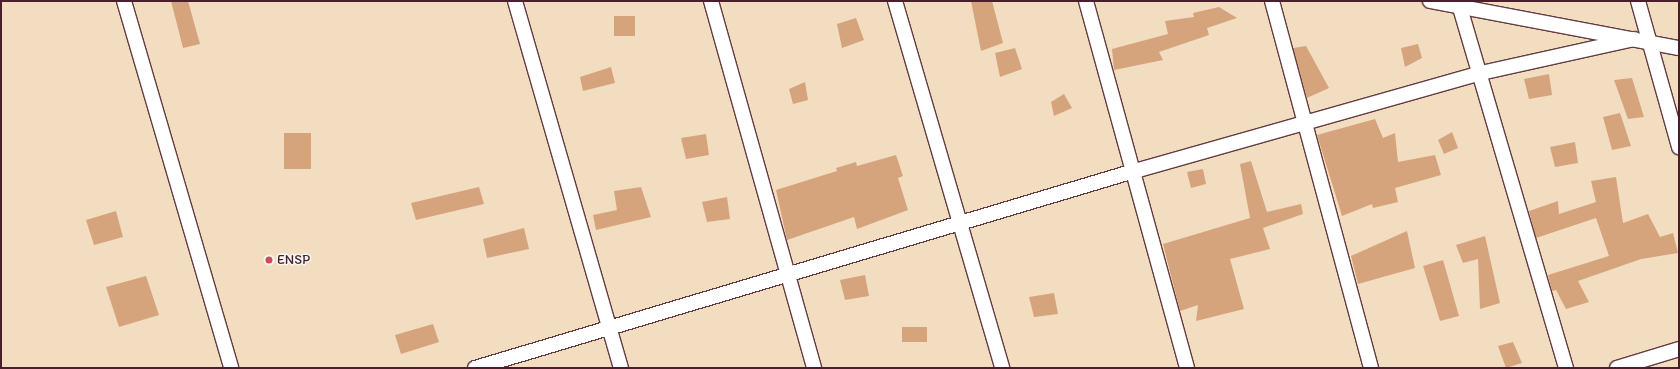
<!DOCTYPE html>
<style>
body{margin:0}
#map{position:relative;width:1680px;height:369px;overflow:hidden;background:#f2ddc0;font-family:Itim,sans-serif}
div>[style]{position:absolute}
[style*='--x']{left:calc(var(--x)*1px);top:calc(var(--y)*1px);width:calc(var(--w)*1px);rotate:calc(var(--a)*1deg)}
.building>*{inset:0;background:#d6a47c}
.roads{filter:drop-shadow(1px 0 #633c41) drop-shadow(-1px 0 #633c41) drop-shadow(0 1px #633c41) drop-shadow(0 -1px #633c41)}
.minor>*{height:14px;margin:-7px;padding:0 7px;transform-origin:7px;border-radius:7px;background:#fff}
.dots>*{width:11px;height:11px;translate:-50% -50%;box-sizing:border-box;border:2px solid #f6f6f2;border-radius:50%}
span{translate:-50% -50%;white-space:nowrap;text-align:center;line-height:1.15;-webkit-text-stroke:3px #f6f6f2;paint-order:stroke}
.poi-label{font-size:14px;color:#4a1f2b}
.left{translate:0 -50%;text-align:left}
.frame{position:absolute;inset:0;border:2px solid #4a1f2b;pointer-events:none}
</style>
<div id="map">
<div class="building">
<div style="clip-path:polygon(171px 1px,188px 1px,200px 44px,183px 48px)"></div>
<div style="clip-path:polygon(971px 1px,992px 1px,1003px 43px,981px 51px)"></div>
<div style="clip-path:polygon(1219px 7px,1237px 18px,1207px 28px,1209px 35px,1159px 52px,1163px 60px,1114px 70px,1112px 49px,1168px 34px,1165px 21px,1194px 17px,1193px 13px)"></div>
<div style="clip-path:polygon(614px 16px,635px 16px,635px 36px,614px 36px)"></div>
<div style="clip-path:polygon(856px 18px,864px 40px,842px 48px,837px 24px)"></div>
<div style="clip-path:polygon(1418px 44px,1422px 58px,1405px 67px,1401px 48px)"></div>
<div style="clip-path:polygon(1306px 46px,1329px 88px,1307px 98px,1293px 48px)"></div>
<div style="clip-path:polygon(1015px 48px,1022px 69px,1000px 77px,995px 53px)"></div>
<div style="clip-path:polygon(611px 67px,615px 83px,583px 91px,580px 77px)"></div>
<div style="clip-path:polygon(1549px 74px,1552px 95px,1529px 99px,1524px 79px)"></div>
<div style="clip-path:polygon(1632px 78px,1644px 117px,1628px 119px,1614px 80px)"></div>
<div style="clip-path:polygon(805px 82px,808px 100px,793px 104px,789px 89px)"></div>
<div style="clip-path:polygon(1064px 94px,1072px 108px,1054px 116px,1051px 102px)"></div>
<div style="clip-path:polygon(1620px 113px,1631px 146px,1612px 150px,1603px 117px)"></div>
<div style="clip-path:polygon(1375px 119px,1383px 138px,1395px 133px,1398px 162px,1435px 155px,1441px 175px,1395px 188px,1398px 202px,1373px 208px,1372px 204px,1342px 216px,1317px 135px)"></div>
<div style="clip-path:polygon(1452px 132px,1458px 148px,1444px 154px,1438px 140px)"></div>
<div style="clip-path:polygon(284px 133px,311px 133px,311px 169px,284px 169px)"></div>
<div style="clip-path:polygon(706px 134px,709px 155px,686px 159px,681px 138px)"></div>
<div style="clip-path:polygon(1575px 142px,1578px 163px,1555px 167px,1550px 147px)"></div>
<div style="clip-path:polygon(896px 155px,903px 176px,898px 178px,908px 210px,857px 229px,854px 217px,787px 240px,776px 190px,837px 171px,836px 168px,856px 162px,857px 166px)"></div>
<div style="clip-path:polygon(1251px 161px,1267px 212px,1301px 204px,1303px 214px,1263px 228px,1270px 249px,1230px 259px,1244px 309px,1196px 321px,1198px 305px,1180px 311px,1163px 244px,1250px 218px,1240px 164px)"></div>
<div style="clip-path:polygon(1203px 169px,1206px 184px,1191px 188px,1187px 172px)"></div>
<div style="clip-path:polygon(1616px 177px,1623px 223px,1648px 214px,1660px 237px,1673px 233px,1678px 253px,1641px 259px,1578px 281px,1589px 302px,1566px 309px,1556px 290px,1552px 291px,1548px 275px,1609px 256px,1596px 218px,1536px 238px,1529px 211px,1558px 201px,1559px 214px,1596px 202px,1591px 181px)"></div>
<div style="clip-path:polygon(479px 187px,484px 204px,416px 220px,411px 203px)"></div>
<div style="clip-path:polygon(641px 187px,651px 217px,596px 230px,593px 215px,617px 210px,614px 191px)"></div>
<div style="clip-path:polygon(727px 197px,730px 219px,707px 222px,702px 202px)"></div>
<div style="clip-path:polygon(116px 211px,123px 237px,94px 245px,86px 220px)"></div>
<div style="clip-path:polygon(524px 228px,529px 249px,487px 258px,483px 239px)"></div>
<div style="clip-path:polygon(1407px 231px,1415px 268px,1358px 284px,1351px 256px)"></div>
<div style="clip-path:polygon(1485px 236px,1500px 303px,1480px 309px,1478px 259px,1463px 263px,1456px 245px)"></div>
<div style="clip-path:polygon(1443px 260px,1459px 316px,1440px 321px,1423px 266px)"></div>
<div style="clip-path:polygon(865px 275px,869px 296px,845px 300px,840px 280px)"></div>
<div style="clip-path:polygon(146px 276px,159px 315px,119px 327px,106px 287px)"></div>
<div style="clip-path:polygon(1054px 293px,1058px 314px,1034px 317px,1029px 297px)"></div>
<div style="clip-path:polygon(433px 324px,439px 342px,401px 354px,395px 335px)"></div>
<div style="clip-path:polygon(902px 327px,927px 327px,927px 342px,902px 342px)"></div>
<div style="clip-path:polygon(1513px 342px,1522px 363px,1506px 368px,1498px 346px)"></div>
</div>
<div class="roads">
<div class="minor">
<div style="--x:124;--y:1;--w:382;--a:73.7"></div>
<div style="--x:515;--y:1;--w:382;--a:73.9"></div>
<div style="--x:711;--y:1;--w:381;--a:74.3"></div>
<div style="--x:895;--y:1;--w:382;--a:73.7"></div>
<div style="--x:1086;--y:1;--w:381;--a:74.6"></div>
<div style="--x:1272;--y:1;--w:380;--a:74.9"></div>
<div style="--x:1430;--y:1;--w:253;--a:10.7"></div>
<div style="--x:1458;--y:1;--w:383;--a:73.6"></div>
<div style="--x:1638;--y:1;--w:152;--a:74.3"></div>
<div style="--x:475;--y:368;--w:685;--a:-16.64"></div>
<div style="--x:1131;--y:172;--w:364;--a:-15.8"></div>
<div style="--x:1481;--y:73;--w:157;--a:-12.5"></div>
<div style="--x:1617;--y:368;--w:65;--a:-17"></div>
</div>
</div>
<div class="dots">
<div style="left:269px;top:260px;background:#d1495b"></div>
</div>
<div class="poi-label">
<span class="left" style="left:277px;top:260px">ENSP</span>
</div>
<div class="frame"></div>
</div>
